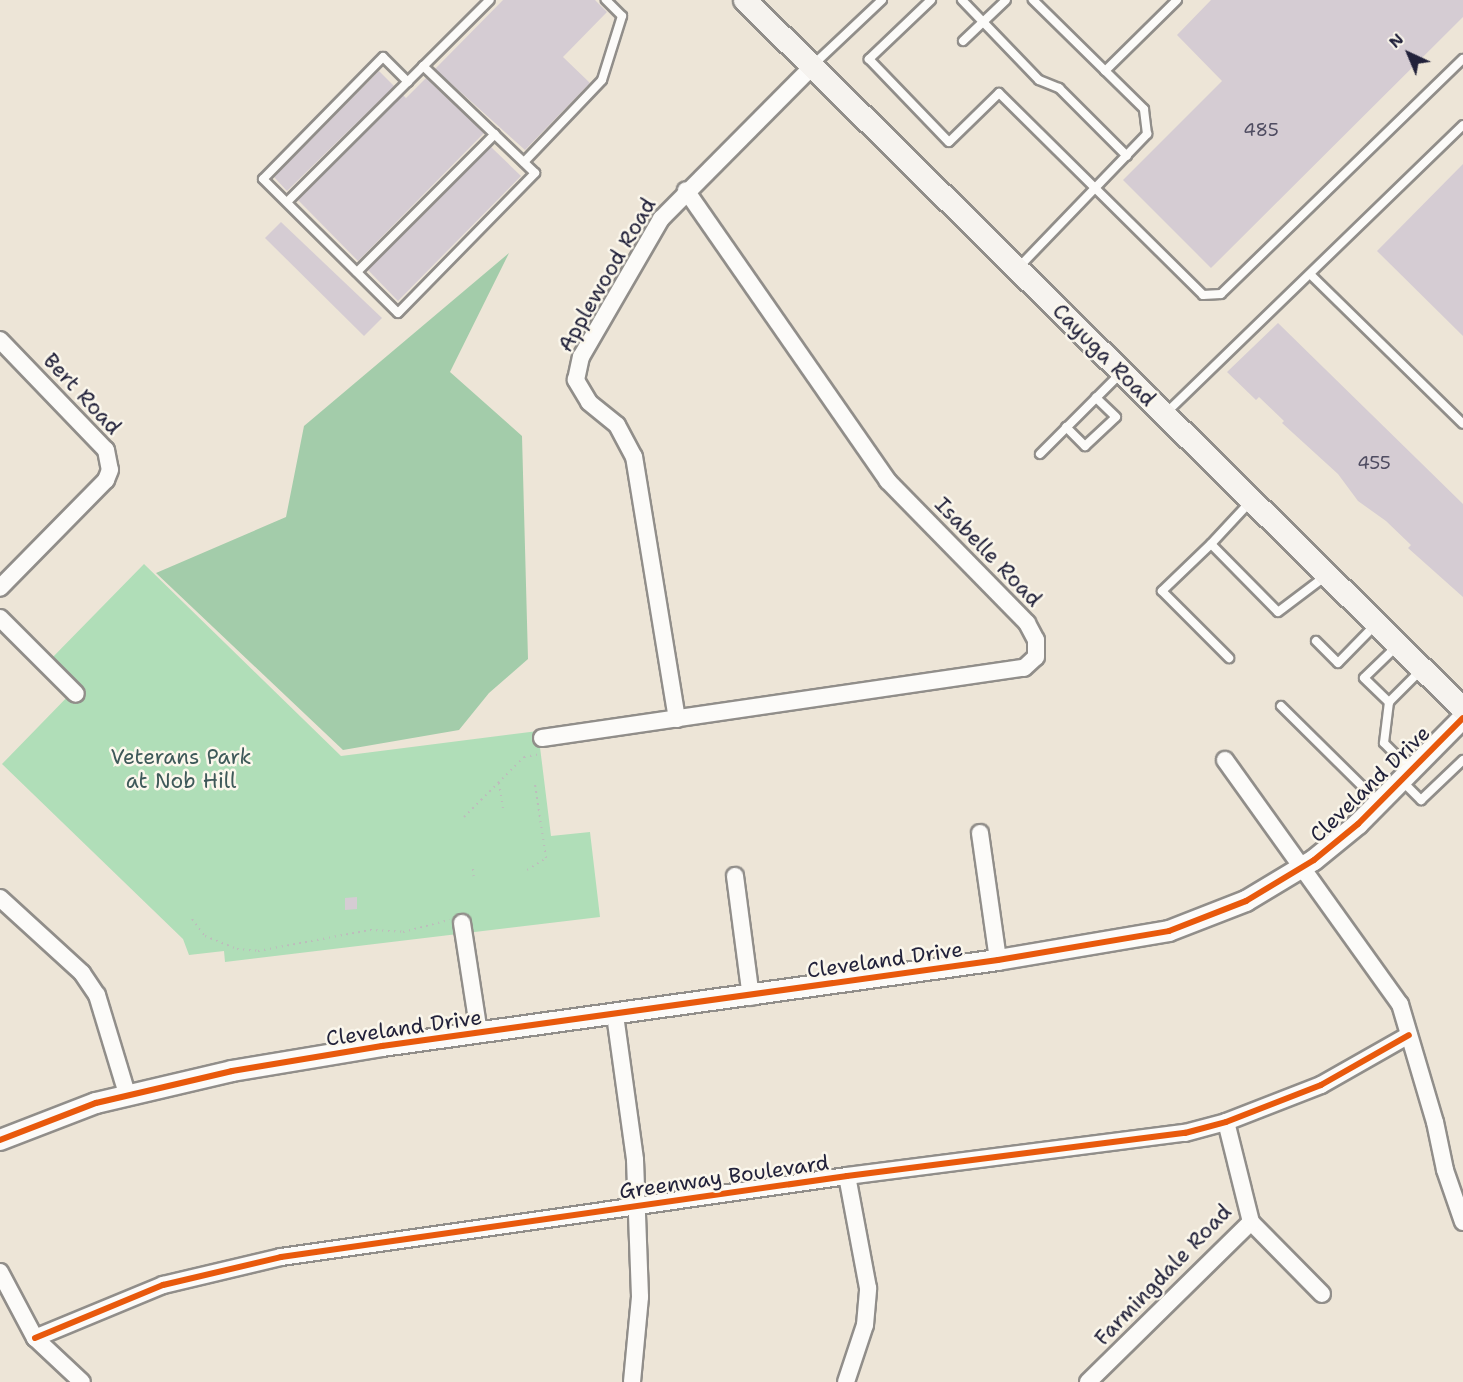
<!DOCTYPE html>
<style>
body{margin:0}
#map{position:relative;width:1463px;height:1382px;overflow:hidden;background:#ede5d7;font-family:"Shantell Sans",sans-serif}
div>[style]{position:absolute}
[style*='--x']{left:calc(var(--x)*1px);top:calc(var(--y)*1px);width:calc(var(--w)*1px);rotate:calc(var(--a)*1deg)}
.green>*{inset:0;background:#b0deb8}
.forest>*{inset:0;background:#a3ccaa}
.building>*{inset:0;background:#d5ccd3}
.path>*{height:2px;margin-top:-1px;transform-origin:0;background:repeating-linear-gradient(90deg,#bdbcbc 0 1.5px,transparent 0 6px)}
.roads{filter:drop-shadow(2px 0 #918e8a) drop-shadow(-2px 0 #918e8a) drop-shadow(0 2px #918e8a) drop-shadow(0 -2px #918e8a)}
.service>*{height:8px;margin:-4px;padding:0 4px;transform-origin:4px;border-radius:4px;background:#fcfbf9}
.minor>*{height:16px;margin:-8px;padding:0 8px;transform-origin:8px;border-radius:8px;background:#fcfbf9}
.tertiary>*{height:20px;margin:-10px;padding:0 10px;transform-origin:10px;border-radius:10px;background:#fcfbf9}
.secondary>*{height:22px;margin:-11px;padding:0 11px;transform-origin:11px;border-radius:11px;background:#f6f3ef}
.cycleway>*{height:6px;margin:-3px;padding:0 3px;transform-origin:3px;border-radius:3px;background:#e8590c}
span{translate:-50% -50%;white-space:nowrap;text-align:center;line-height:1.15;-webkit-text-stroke:5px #fbf7ec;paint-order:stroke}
.number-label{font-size:18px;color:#4f4c61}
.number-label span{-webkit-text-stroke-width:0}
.street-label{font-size:21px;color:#22223b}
.park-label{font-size:21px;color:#3e5959}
.north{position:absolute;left:1379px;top:24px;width:60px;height:60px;-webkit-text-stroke:4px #fbf7ec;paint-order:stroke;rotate:316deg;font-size:16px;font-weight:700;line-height:24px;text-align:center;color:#22223b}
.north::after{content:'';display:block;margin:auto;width:21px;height:27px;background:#22223b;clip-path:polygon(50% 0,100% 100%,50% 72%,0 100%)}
</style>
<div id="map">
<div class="green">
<div style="clip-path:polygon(144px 564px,341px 756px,538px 731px,551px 836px,590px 832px,600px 917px,225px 962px,224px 951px,189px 955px,183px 939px,2px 764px,76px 688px,49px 661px)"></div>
</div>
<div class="forest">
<div style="clip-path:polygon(509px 253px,450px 372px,522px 436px,528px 659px,489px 693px,459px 730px,343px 750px,156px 573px,286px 517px,304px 426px)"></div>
</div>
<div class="building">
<div style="clip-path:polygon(503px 0,595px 0,607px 12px,563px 57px,590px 83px,525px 150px,435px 69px)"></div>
<div style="clip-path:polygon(1211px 0,1463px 0,1463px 17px,1211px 268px,1123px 180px,1222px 81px,1177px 35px)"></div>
<div style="clip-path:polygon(379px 71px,394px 86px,287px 191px,274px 177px)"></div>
<div style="clip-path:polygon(426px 78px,484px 133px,358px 261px,298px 200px,403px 95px,406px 98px)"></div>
<div style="clip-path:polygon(491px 147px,521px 176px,398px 301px,368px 270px)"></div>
<div style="clip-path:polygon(1463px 164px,1463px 336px,1377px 251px)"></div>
<div style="clip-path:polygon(281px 222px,382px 318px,364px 336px,265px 238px)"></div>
<div style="clip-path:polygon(1278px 323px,1463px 504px,1463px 597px,1408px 548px,1411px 545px,1386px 521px,1358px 501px,1338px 474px,1282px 423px,1284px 421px,1259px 397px,1256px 400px,1227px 372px)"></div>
<div style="clip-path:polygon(357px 897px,357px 909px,345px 910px,345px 898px)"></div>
</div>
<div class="path">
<div style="--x:499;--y:783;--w:30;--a:81"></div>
<div style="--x:464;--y:817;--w:85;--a:-45"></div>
<div style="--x:524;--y:757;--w:17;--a:-10"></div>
<div style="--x:473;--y:869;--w:9;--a:84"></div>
<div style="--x:527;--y:870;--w:22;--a:-32"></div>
<div style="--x:546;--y:858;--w:75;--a:-98.5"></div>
<div style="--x:192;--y:919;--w:21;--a:53"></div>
<div style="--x:205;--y:936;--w:35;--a:22"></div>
<div style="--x:237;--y:949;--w:21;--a:5"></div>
<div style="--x:258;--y:951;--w:114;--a:-10.6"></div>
<div style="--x:370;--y:930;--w:33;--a:3"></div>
<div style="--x:403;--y:932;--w:48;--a:-14.6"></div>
</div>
<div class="roads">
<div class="service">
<div style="--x:931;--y:0;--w:86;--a:136.4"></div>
<div style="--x:869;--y:59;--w:115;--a:46.1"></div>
<div style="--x:949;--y:142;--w:70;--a:-44.4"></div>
<div style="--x:999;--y:93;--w:287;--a:44.7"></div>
<div style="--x:1203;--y:295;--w:18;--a:-3"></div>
<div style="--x:1221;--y:294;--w:337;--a:-44.2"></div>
<div style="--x:962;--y:0;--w:111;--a:46.1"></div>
<div style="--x:1039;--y:80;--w:22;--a:22"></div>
<div style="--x:1059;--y:88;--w:96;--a:45"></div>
<div style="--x:963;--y:41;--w:59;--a:-43.6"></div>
<div style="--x:812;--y:66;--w:96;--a:-43.3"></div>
<div style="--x:1105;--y:71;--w:101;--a:-44.6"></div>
<div style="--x:408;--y:82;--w:35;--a:-135"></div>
<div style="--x:383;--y:57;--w:171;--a:134.5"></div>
<div style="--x:263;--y:179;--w:190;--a:44.8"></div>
<div style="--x:398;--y:313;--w:196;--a:-45.6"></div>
<div style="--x:535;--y:173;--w:155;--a:-136.3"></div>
<div style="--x:524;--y:162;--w:113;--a:-46.4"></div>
<div style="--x:602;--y:80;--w:67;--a:-72.6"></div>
<div style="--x:622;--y:16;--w:23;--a:-135"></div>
<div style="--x:287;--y:202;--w:286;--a:-44.9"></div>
<div style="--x:1019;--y:267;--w:185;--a:-46.1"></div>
<div style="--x:1147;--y:134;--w:25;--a:-97"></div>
<div style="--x:1144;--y:109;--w:156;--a:-135.5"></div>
<div style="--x:357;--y:272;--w:195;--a:-45"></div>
<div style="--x:1312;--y:276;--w:211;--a:44.4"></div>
<div style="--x:1165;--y:414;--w:415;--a:-44.1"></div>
<div style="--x:1066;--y:427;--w:27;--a:45"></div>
<div style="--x:1085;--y:446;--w:42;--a:-43.1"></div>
<div style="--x:1116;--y:417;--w:28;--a:-136"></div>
<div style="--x:1040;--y:454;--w:115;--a:-45"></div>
<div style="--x:1250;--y:502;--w:57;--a:132.9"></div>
<div style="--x:1211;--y:544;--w:95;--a:45.4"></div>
<div style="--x:1278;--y:612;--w:61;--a:-37.1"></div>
<div style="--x:1211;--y:544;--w:68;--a:136.2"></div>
<div style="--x:1162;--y:591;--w:95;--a:45"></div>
<div style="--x:1316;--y:641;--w:31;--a:45"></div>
<div style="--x:1338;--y:663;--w:54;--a:-45.7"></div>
<div style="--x:1398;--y:645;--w:47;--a:135.9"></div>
<div style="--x:1364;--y:678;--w:35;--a:44"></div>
<div style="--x:1389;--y:702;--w:41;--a:97"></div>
<div style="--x:1384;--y:743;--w:37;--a:45"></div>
<div style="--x:1389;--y:702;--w:47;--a:-45"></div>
<div style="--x:1281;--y:706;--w:135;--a:44.7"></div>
<div style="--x:1400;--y:779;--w:30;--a:45"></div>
<div style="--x:1421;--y:800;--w:58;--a:-43.6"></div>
</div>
<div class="minor">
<div style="--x:0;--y:340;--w:153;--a:46.1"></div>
<div style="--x:106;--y:450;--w:20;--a:79"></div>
<div style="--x:110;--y:470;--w:11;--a:112"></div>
<div style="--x:106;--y:480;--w:151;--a:134.5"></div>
<div style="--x:0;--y:618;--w:107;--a:45"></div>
<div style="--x:677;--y:719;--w:266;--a:-99.3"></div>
<div style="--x:634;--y:457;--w:36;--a:-118"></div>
<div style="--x:617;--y:425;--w:36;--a:-141"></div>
<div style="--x:589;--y:402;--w:26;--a:-121"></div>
<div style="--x:576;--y:380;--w:24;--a:-78"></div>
<div style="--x:581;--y:357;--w:160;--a:-59.9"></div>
<div style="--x:661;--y:219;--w:214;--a:-45.2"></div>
<div style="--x:542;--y:738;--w:487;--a:-8.3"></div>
<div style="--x:1024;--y:668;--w:16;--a:-43"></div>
<div style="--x:1036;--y:657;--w:17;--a:-90"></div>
<div style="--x:1036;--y:640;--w:19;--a:-118"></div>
<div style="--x:1027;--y:623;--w:199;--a:-134.4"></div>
<div style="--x:888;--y:481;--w:354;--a:-124.8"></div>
<div style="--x:1225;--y:760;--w:300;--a:54.4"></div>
<div style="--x:1400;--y:1004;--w:123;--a:73.5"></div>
<div style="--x:1435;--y:1122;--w:49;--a:78.2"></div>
<div style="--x:1445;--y:1170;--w:55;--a:70.9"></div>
<div style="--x:980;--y:833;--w:128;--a:81.9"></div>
<div style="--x:735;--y:876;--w:122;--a:82.5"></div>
<div style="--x:0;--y:898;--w:111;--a:42.4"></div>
<div style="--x:82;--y:973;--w:27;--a:56"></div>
<div style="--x:97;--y:995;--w:103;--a:73.1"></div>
<div style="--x:462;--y:923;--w:111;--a:81.2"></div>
<div style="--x:615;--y:1015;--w:146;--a:82.1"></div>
<div style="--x:635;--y:1160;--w:137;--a:87.9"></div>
<div style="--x:640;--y:1297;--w:85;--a:95.4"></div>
<div style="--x:1251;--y:1222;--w:101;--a:45.4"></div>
<div style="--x:0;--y:1272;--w:75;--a:62.1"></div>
<div style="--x:35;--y:1338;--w:64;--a:43.1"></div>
<div style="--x:35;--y:1338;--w:139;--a:-22.5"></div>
<div style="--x:163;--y:1285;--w:121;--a:-13.3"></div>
<div style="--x:281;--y:1257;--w:572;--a:-8.14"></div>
<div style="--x:847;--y:1176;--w:341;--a:-7.3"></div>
<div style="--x:1185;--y:1133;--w:42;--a:-15"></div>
<div style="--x:1226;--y:1122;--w:102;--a:-21.3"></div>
<div style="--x:1321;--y:1085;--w:101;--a:-29.6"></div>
<div style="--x:846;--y:1382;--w:60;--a:-71.6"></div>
<div style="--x:865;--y:1325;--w:37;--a:-85"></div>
<div style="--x:868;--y:1288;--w:114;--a:-100.6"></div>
<div style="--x:1088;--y:1382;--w:228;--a:-44.5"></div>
<div style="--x:1251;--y:1222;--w:103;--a:-104"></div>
</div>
<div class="tertiary">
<div style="--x:0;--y:1140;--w:103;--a:-21.1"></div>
<div style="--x:96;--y:1103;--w:140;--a:-13.2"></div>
<div style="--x:232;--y:1071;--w:152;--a:-9.5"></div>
<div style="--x:382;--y:1046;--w:622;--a:-7.95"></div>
<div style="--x:998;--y:960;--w:173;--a:-9.6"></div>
<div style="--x:1169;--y:931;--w:83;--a:-21.3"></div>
<div style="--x:1246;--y:901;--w:79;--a:-31.1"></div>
<div style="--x:1314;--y:860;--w:57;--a:-39.3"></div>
<div style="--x:1358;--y:824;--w:149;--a:-45.3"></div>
</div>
<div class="secondary">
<div style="--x:745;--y:0;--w:1009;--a:44.64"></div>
</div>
</div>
<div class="cycleway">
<div style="--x:0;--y:1140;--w:103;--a:-21.1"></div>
<div style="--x:96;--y:1103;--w:140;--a:-13.2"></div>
<div style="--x:232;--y:1071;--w:152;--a:-9.5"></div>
<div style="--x:382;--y:1046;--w:622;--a:-7.95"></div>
<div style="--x:998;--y:960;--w:173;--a:-9.6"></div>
<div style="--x:1169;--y:931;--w:83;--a:-21.3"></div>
<div style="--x:1246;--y:901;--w:79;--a:-31.1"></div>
<div style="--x:1314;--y:860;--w:57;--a:-39.3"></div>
<div style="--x:1358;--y:824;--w:149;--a:-45.3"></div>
<div style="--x:35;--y:1338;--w:139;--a:-22.5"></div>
<div style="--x:163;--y:1285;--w:121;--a:-13.3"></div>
<div style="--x:281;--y:1257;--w:572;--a:-8.14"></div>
<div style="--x:847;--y:1176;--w:341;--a:-7.3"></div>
<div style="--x:1185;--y:1133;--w:42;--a:-15"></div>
<div style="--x:1226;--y:1122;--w:102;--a:-21.3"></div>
<div style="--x:1321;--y:1085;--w:101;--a:-29.6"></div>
</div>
<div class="number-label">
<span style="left:1261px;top:130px">485</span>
<span style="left:1374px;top:463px">455</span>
</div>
<div class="street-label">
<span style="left:607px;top:275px;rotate:-60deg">Applewood Road</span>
<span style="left:1104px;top:355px;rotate:45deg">Cayuga Road</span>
<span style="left:82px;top:394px;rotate:47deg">Bert Road</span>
<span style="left:988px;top:552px;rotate:46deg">Isabelle Road</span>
<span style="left:1370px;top:784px;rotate:-44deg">Cleveland Drive</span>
<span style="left:885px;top:960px;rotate:-8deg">Cleveland Drive</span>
<span style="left:404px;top:1028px;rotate:-8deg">Cleveland Drive</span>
<span style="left:724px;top:1177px;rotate:-8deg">Greenway Boulevard</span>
<span style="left:1163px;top:1275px;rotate:-46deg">Farmingdale Road</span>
</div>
<div class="park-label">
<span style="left:181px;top:769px">Veterans Park<br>at Nob Hill</span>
</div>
<div class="north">N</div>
</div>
